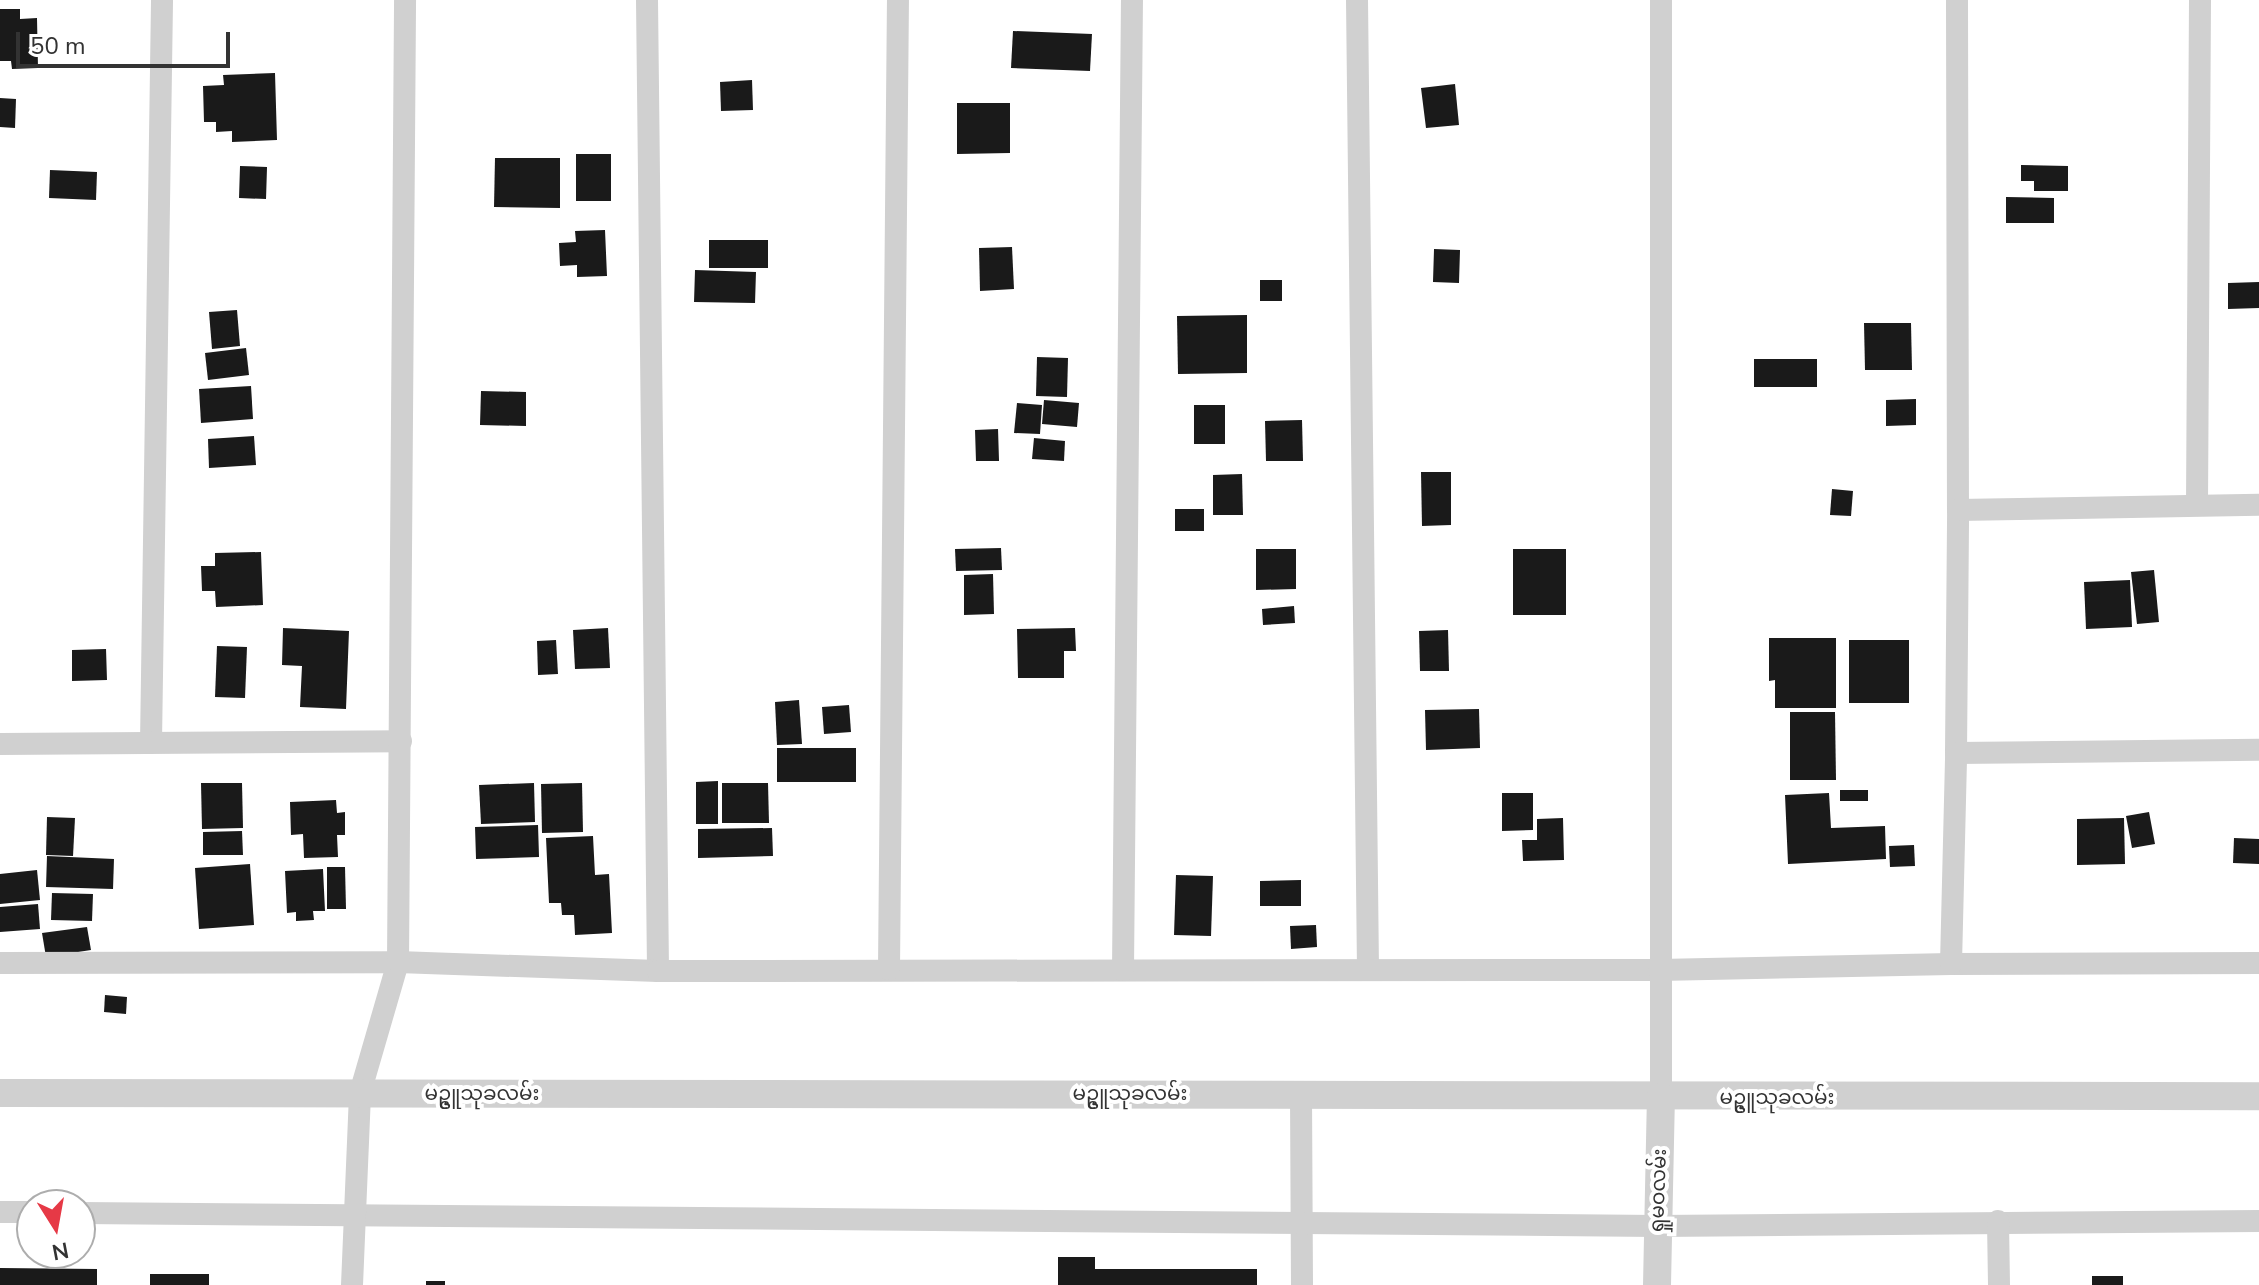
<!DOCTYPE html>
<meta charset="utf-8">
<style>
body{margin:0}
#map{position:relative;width:2259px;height:1285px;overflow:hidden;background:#fff;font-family:"Nunito Sans","Noto Sans Myanmar",sans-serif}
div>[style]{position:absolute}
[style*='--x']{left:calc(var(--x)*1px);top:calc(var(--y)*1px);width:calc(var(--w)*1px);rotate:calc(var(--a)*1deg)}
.building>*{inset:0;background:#1a1a1a}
.minor>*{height:22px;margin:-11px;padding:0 11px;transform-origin:11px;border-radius:11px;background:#d0d0d0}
.tertiary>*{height:28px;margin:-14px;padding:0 14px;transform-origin:14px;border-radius:14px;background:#d0d0d0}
span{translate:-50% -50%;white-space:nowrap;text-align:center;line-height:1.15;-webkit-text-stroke:8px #fff;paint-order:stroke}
.street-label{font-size:20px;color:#333}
.north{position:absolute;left:16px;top:1189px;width:80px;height:80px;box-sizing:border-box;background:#fff;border:2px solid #adadad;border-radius:50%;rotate:169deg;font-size:22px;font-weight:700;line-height:32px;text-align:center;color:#333}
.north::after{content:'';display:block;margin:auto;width:28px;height:36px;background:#e63946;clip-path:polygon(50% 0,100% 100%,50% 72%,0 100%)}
.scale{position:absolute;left:16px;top:32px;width:214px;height:36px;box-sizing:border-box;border:4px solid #333;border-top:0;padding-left:10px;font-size:24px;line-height:28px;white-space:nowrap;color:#333;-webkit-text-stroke:6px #fff;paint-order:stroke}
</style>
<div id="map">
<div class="building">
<div style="clip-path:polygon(0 9px,20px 9px,20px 19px,37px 18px,38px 68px,12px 69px,11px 61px,0 61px)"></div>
<div style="clip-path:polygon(1013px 31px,1092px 34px,1090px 71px,1011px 68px)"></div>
<div style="clip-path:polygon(275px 73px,277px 140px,232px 142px,232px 131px,216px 132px,216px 122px,204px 122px,203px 86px,224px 85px,223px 75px)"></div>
<div style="clip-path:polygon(752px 80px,753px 110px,721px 111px,720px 82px)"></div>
<div style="clip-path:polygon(1455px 84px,1459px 125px,1426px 128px,1421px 88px)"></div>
<div style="clip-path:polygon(0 98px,16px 99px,15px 128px,0 127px)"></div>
<div style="clip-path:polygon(957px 103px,1010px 103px,1010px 153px,957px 154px)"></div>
<div style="clip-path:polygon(576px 154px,611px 154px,611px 201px,576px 201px)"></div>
<div style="clip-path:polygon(495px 158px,560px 158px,560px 208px,494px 207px)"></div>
<div style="clip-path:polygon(2021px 165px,2068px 166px,2068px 191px,2034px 191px,2034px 181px,2021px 181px)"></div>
<div style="clip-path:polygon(240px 166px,267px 167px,266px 199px,239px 198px)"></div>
<div style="clip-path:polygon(50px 170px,97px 172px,96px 200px,49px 198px)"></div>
<div style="clip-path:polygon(2006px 197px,2054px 198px,2054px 223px,2006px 223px)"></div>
<div style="clip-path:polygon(605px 230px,607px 276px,577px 277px,577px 265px,560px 266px,559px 243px,576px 242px,575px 231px)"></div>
<div style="clip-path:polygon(709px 240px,768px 240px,768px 268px,709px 268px)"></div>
<div style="clip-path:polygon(1012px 247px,1014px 289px,980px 291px,979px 248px)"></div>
<div style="clip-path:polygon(1434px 249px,1460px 250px,1459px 283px,1433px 282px)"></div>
<div style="clip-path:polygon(695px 270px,756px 272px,755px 303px,694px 302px)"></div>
<div style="clip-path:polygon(1260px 280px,1282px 280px,1282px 301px,1260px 301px)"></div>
<div style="clip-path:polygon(2259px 282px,2259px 308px,2228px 309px,2228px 283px)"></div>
<div style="clip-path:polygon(237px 310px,240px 346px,212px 349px,209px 312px)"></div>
<div style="clip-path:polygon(1247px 315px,1247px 373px,1178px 374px,1177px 316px)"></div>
<div style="clip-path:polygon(1864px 323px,1911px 323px,1912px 370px,1865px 370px)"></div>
<div style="clip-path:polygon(246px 348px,249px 375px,208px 380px,205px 353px)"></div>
<div style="clip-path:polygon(1037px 357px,1068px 358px,1067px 397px,1036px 396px)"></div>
<div style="clip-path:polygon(1754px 359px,1817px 359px,1817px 387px,1754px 387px)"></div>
<div style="clip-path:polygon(251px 386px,253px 419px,201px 423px,199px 389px)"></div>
<div style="clip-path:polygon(481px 391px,526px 392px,526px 426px,480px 425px)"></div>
<div style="clip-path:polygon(1916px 399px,1916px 425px,1886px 426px,1886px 400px)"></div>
<div style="clip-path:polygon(1044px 400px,1079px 403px,1077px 427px,1042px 424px)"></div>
<div style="clip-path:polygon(1017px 403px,1042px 405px,1040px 434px,1014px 433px)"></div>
<div style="clip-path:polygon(1194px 405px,1225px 405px,1225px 444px,1194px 444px)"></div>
<div style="clip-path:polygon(1302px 420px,1303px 461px,1266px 461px,1265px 421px)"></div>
<div style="clip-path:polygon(998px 429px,999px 461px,976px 461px,975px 430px)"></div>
<div style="clip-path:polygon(254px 436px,256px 465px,209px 468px,208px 439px)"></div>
<div style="clip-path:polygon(1034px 438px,1065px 441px,1064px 461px,1032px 459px)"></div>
<div style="clip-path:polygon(1421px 472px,1451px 472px,1451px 525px,1422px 526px)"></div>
<div style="clip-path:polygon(1242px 474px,1243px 515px,1213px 515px,1213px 475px)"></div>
<div style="clip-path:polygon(1832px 489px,1853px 491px,1851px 516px,1830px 515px)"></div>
<div style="clip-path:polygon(1175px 509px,1204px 509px,1204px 531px,1175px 531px)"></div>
<div style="clip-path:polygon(1001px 548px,1002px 570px,956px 571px,955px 549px)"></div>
<div style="clip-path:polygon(1256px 549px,1296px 549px,1296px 589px,1256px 590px)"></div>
<div style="clip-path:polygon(1513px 549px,1566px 549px,1566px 615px,1513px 615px)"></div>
<div style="clip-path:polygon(261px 552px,263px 605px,216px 607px,215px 591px,202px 591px,201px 566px,215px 566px,215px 553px)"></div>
<div style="clip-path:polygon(2154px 570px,2159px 622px,2137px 624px,2131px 572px)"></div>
<div style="clip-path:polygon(993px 574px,994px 614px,964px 615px,964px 575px)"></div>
<div style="clip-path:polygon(2130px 580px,2132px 627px,2086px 629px,2084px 582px)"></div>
<div style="clip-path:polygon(1294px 606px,1295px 623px,1263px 625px,1262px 609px)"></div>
<div style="clip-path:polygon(283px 628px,349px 631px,346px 709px,300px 707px,302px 666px,282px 665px)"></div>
<div style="clip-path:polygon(608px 628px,610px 668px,575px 669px,573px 630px)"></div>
<div style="clip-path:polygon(1075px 628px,1076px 651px,1064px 651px,1064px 678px,1018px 678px,1017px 629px)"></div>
<div style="clip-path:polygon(1448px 630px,1449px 671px,1420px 671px,1419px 631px)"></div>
<div style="clip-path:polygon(1769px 638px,1836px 638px,1836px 708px,1775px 708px,1775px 680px,1769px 681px)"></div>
<div style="clip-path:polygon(556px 640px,558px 674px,538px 675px,537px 641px)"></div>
<div style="clip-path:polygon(1849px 640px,1909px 640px,1909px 703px,1849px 703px)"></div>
<div style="clip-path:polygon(217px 646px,247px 647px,245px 698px,215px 697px)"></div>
<div style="clip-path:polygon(106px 649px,107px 680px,72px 681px,72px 650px)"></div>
<div style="clip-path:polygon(799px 700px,802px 744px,777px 745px,775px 702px)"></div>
<div style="clip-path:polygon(849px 705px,851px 732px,824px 734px,822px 707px)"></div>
<div style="clip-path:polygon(1479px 709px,1480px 748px,1426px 750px,1425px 710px)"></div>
<div style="clip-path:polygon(1790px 712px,1835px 712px,1836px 780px,1790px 780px)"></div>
<div style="clip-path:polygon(777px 748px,856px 748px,856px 782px,777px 782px)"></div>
<div style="clip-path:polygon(718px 781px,718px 824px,696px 824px,696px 782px)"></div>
<div style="clip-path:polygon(201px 783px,242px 783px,243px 828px,202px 829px)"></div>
<div style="clip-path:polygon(534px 783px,535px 822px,481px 824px,479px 785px)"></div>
<div style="clip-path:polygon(582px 783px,583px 832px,542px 833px,541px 784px)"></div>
<div style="clip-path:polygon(722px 783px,768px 783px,769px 823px,722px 823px)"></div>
<div style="clip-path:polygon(1840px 790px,1868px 790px,1868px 801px,1840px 801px)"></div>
<div style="clip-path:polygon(1502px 793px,1533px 793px,1533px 830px,1502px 831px)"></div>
<div style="clip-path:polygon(1829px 793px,1831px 828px,1885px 826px,1886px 859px,1788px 864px,1785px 795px)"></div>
<div style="clip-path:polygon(336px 800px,337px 813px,345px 812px,345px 835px,337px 835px,338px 857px,304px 858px,303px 834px,291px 835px,290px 802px)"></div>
<div style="clip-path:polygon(2149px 812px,2155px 844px,2132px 848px,2126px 816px)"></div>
<div style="clip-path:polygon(47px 817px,75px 818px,73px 856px,46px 855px)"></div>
<div style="clip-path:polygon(1563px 818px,1564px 860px,1523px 861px,1522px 840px,1537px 840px,1537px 819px)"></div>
<div style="clip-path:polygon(2124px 818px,2125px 864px,2077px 865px,2077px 819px)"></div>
<div style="clip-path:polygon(538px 825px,539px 857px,476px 859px,475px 827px)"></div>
<div style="clip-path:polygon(772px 828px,773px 856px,698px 858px,698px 829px)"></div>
<div style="clip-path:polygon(242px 831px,243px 855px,203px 855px,203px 832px)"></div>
<div style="clip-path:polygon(593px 836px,595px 875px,609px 874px,612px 933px,575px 935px,574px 915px,562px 915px,561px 903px,549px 903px,546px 838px)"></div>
<div style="clip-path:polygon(2234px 838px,2259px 839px,2259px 864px,2233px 863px)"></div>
<div style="clip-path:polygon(1914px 845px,1915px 866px,1890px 867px,1889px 846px)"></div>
<div style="clip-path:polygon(47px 856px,114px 859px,113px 889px,46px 887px)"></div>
<div style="clip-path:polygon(250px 864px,254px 925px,199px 929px,195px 868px)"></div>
<div style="clip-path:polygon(327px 867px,345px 867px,346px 909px,327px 909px)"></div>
<div style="clip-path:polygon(323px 869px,325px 911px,313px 911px,314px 920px,296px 921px,296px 912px,287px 913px,285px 871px)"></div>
<div style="clip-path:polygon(37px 870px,40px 900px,0 904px,0 874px)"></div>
<div style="clip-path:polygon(1176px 875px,1213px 876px,1211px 936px,1174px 935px)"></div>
<div style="clip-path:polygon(1301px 880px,1301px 906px,1260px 906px,1260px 881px)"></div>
<div style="clip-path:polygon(52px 893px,93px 894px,92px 921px,51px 920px)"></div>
<div style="clip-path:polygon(38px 904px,40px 929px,0 932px,0 907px)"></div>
<div style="clip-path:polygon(1316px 925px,1317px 947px,1291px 949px,1290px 926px)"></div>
<div style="clip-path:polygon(87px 927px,91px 950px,46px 957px,42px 933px)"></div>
<div style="clip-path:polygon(105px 995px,127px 997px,126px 1014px,104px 1012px)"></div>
<div style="clip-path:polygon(1058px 1257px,1095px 1257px,1095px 1269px,1257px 1269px,1257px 1285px,1058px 1285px)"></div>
<div style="clip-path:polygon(0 1268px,97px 1269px,97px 1285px,0 1285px)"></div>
<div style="clip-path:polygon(150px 1274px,209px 1274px,209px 1285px,150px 1285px)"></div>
<div style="clip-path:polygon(2092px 1276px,2123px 1276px,2123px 1285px,2092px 1285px)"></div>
<div style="clip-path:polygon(426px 1281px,445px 1281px,445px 1285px,426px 1285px)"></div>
</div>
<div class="minor">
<div style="--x:647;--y:0;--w:971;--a:89.35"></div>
<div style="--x:1357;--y:0;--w:968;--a:89.35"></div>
<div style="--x:1957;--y:0;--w:510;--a:89.89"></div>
<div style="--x:2197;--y:505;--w:505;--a:-89.66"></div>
<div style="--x:151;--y:743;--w:743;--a:-89.15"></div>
<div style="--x:0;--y:744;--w:401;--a:-0.4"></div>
<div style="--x:1956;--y:753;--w:243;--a:-89.5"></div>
<div style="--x:1958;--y:510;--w:301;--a:-1"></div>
<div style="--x:0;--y:963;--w:398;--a:-0.1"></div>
<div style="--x:398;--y:962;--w:260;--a:2"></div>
<div style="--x:658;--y:971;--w:1001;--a:-0.06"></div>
<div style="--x:1659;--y:970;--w:292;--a:-1.2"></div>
<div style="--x:1951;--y:964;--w:308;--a:-0.2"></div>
<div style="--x:1951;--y:964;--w:211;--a:-88.6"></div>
<div style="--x:1956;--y:753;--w:303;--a:-0.6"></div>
<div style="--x:889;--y:969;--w:969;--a:-89.47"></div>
<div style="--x:1123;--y:970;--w:970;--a:-89.47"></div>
<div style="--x:1301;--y:1094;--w:191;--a:89.7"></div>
<div style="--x:1661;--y:1097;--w:1097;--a:-90"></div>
<div style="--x:0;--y:1212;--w:32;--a:0"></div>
<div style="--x:80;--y:1213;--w:1577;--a:0.47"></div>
<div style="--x:1657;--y:1226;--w:602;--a:-0.48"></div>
<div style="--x:1998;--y:1221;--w:64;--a:89.1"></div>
<div style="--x:352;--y:1285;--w:192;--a:-87.6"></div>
<div style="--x:360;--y:1093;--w:136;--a:-73.8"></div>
<div style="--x:398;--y:962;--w:962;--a:-89.58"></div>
</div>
<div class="tertiary">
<div style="--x:0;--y:1093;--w:2259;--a:0.08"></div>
<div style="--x:1657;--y:1285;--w:188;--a:-88.8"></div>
</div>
<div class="street-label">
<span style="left:482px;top:1093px">မဥ္ဇူသုခလမ်း</span>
<span style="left:1130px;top:1093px">မဥ္ဇူသုခလမ်း</span>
<span style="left:1777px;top:1097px">မဥ္ဇူသုခလမ်း</span>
<span style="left:1658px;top:1191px;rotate:-88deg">ရှုမဝလမ်း</span>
</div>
<div class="north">N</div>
<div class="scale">50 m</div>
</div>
